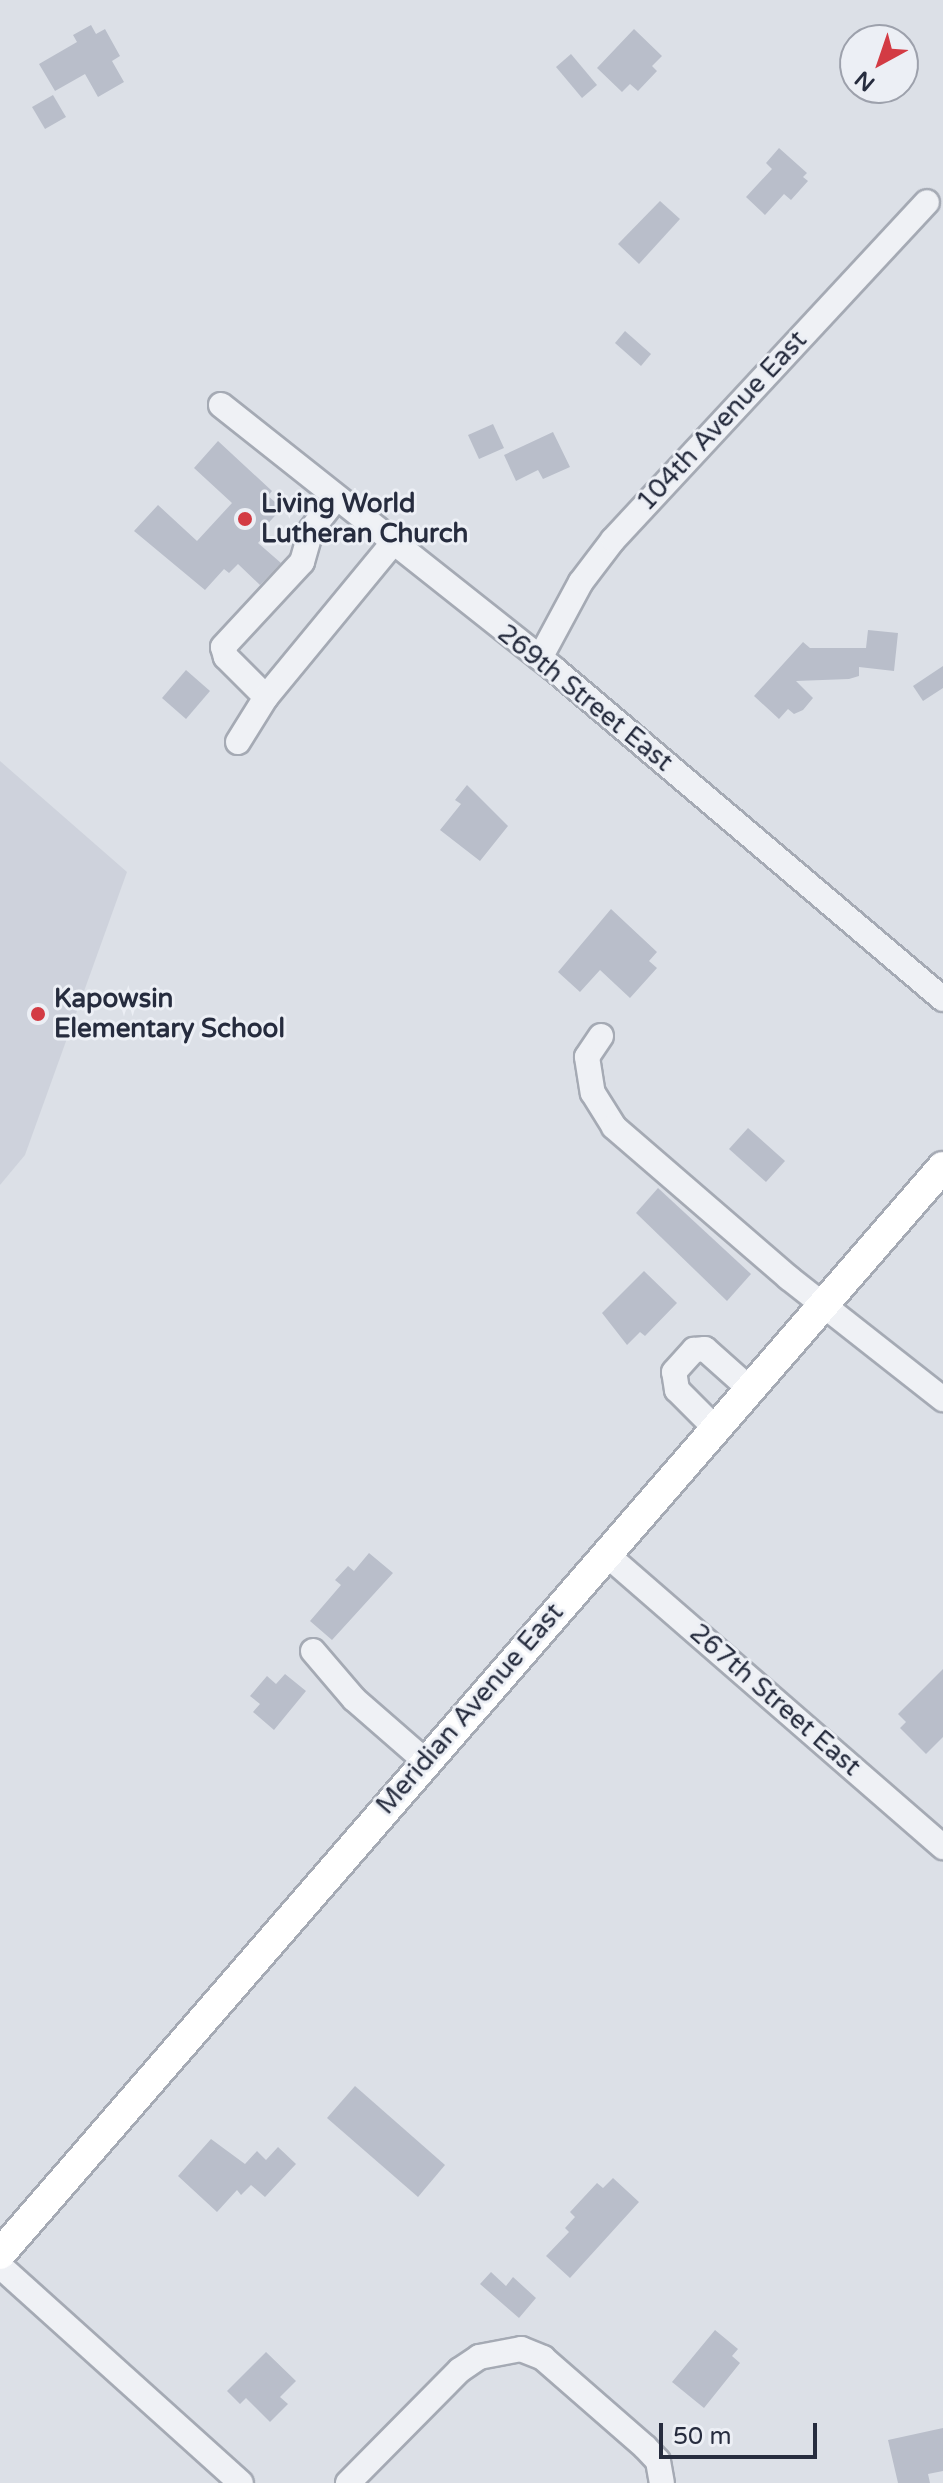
<!DOCTYPE html>
<style>
body{margin:0}
#map{position:relative;width:943px;height:2483px;overflow:hidden;background:#dce0e7;font-family:"Varela Round",sans-serif}
div>[style]{position:absolute}
[style*='--x']{left:calc(var(--x)*1px);top:calc(var(--y)*1px);width:calc(var(--w)*1px);rotate:calc(var(--a)*1deg)}
.built>*{inset:0;background:#ced2dc}
.building>*{inset:0;background:#b9beca}
.roads{filter:drop-shadow(2px 0 #a5aab4) drop-shadow(-2px 0 #a5aab4) drop-shadow(0 2px #a5aab4) drop-shadow(0 -2px #a5aab4)}
.minor>*{height:24px;margin:-12px;padding:0 12px;transform-origin:12px;border-radius:12px;background:#eff1f5}
.major>*{height:30px;margin:-15px;padding:0 15px;transform-origin:15px;border-radius:15px;background:#fff}
.dots>*{width:22px;height:22px;translate:-50% -50%;box-sizing:border-box;border:4px solid #eceff5;border-radius:50%}
span{translate:-50% -50%;white-space:nowrap;text-align:center;line-height:1.15;-webkit-text-stroke:6px #eceff5;paint-order:stroke}
.street-label{font-size:26px;color:#262c3e}
.poi-label{font-size:26px;color:#262c3e;font-weight:700}
.left{translate:0 -50%;text-align:left}
.north{position:absolute;left:839px;top:24px;width:80px;height:80px;box-sizing:border-box;background:#eceff5;border:2px solid #9da1ac;border-radius:50%;rotate:220deg;font-size:22px;font-weight:700;line-height:32px;text-align:center;color:#262c3e}
.north::after{content:'';display:block;margin:auto;width:28px;height:36px;background:#d33b44;clip-path:polygon(50% 0,100% 100%,50% 72%,0 100%)}
.scale{position:absolute;left:659px;top:2423px;width:158px;height:36px;box-sizing:border-box;border:4px solid #262c3e;border-top:0;padding-left:10px;font-size:24px;line-height:28px;white-space:nowrap;color:#262c3e;-webkit-text-stroke:6px #eceff5;paint-order:stroke}
</style>
<div id="map">
<div class="built">
<div style="clip-path:polygon(0 761px,127px 872px,25px 1155px,0 1185px)"></div>
</div>
<div class="building">
<div style="clip-path:polygon(91px 25px,96px 34px,105px 29px,120px 56px,112px 61px,124px 82px,98px 97px,85px 74px,55px 91px,39px 64px,77px 42px,73px 35px)"></div>
<div style="clip-path:polygon(634px 29px,662px 56px,652px 66px,657px 71px,638px 91px,630px 84px,622px 92px,597px 68px)"></div>
<div style="clip-path:polygon(571px 54px,597px 85px,582px 98px,556px 67px)"></div>
<div style="clip-path:polygon(53px 95px,66px 117px,45px 129px,32px 107px)"></div>
<div style="clip-path:polygon(779px 148px,807px 173px,803px 177px,808px 181px,791px 200px,784px 194px,765px 215px,746px 197px,772px 169px,766px 163px)"></div>
<div style="clip-path:polygon(660px 201px,680px 219px,639px 264px,618px 244px)"></div>
<div style="clip-path:polygon(625px 331px,651px 354px,641px 366px,615px 343px)"></div>
<div style="clip-path:polygon(493px 424px,504px 448px,479px 459px,468px 435px)"></div>
<div style="clip-path:polygon(553px 432px,570px 467px,543px 479px,538px 470px,516px 481px,504px 455px)"></div>
<div style="clip-path:polygon(218px 441px,272px 491px,268px 496px,282px 508px,263px 529px,267px 533px,258px 543px,281px 563px,260px 585px,238px 564px,229px 573px,224px 569px,205px 590px,134px 531px,158px 505px,197px 541px,232px 503px,194px 468px)"></div>
<div style="clip-path:polygon(868px 630px,898px 633px,894px 671px,859px 667px,859px 676px,849px 679px,796px 681px,813px 698px,803px 710px,794px 714px,788px 709px,779px 719px,754px 696px,803px 642px,810px 648px,866px 648px)"></div>
<div style="clip-path:polygon(943px 666px,943px 688px,923px 701px,913px 686px)"></div>
<div style="clip-path:polygon(186px 670px,210px 691px,186px 719px,162px 698px)"></div>
<div style="clip-path:polygon(467px 785px,508px 826px,480px 861px,440px 830px,461px 804px,455px 800px)"></div>
<div style="clip-path:polygon(611px 909px,657px 952px,649px 961px,657px 968px,630px 998px,600px 970px,580px 992px,558px 972px)"></div>
<div style="clip-path:polygon(748px 1128px,785px 1161px,766px 1182px,729px 1149px)"></div>
<div style="clip-path:polygon(658px 1188px,751px 1274px,727px 1301px,636px 1213px)"></div>
<div style="clip-path:polygon(644px 1271px,677px 1303px,645px 1336px,640px 1332px,627px 1345px,602px 1313px)"></div>
<div style="clip-path:polygon(369px 1553px,393px 1573px,332px 1640px,310px 1621px,341px 1585px,335px 1580px,348px 1566px,354px 1571px)"></div>
<div style="clip-path:polygon(943px 1669px,943px 1737px,926px 1754px,900px 1728px,906px 1722px,898px 1714px)"></div>
<div style="clip-path:polygon(285px 1674px,306px 1691px,274px 1730px,253px 1712px,260px 1704px,250px 1696px,267px 1676px,276px 1684px)"></div>
<div style="clip-path:polygon(355px 2086px,445px 2165px,418px 2197px,327px 2118px)"></div>
<div style="clip-path:polygon(211px 2139px,245px 2164px,257px 2151px,266px 2160px,278px 2147px,296px 2164px,265px 2197px,251px 2185px,241px 2195px,237px 2190px,217px 2212px,178px 2176px)"></div>
<div style="clip-path:polygon(613px 2178px,639px 2202px,570px 2278px,546px 2256px,569px 2232px,565px 2228px,575px 2217px,570px 2212px,597px 2183px,603px 2188px)"></div>
<div style="clip-path:polygon(491px 2272px,506px 2286px,513px 2277px,536px 2298px,519px 2318px,480px 2284px)"></div>
<div style="clip-path:polygon(715px 2330px,738px 2349px,732px 2356px,740px 2363px,704px 2408px,672px 2382px)"></div>
<div style="clip-path:polygon(266px 2352px,296px 2381px,280px 2397px,288px 2404px,270px 2422px,246px 2398px,240px 2404px,227px 2391px)"></div>
<div style="clip-path:polygon(943px 2428px,943px 2471px,928px 2474px,930px 2483px,898px 2483px,888px 2440px)"></div>
</div>
<div class="roads">
<div class="minor">
<div style="--x:221;--y:405;--w:425;--a:38.4"></div>
<div style="--x:554;--y:669;--w:510;--a:40.31"></div>
<div style="--x:540;--y:658;--w:86;--a:-61.7"></div>
<div style="--x:581;--y:582;--w:53;--a:-52.7"></div>
<div style="--x:613;--y:540;--w:461;--a:-47.1"></div>
<div style="--x:266;--y:697;--w:57;--a:-135"></div>
<div style="--x:226;--y:657;--w:10;--a:-107"></div>
<div style="--x:223;--y:647;--w:116;--a:-47.1"></div>
<div style="--x:302;--y:562;--w:33;--a:-74"></div>
<div style="--x:311;--y:530;--w:39;--a:-52"></div>
<div style="--x:238;--y:742;--w:53;--a:-58.1"></div>
<div style="--x:266;--y:697;--w:198;--a:-50.5"></div>
<div style="--x:601;--y:1036;--w:25;--a:124"></div>
<div style="--x:587;--y:1057;--w:36;--a:81"></div>
<div style="--x:593;--y:1093;--w:40;--a:58"></div>
<div style="--x:614;--y:1127;--w:231;--a:40.8"></div>
<div style="--x:789;--y:1278;--w:196;--a:38.2"></div>
<div style="--x:716;--y:1429;--w:55;--a:-135"></div>
<div style="--x:677;--y:1390;--w:18;--a:-99"></div>
<div style="--x:674;--y:1372;--w:30;--a:-48"></div>
<div style="--x:694;--y:1350;--w:11;--a:-5"></div>
<div style="--x:705;--y:1349;--w:62;--a:41.7"></div>
<div style="--x:606;--y:1554;--w:447;--a:41"></div>
<div style="--x:313;--y:1651;--w:63;--a:49.5"></div>
<div style="--x:354;--y:1699;--w:94;--a:41.1"></div>
<div style="--x:0;--y:2266;--w:324;--a:42"></div>
<div style="--x:348;--y:2483;--w:159;--a:-45.3"></div>
<div style="--x:460;--y:2370;--w:23;--a:-34"></div>
<div style="--x:479;--y:2357;--w:43;--a:-10.8"></div>
<div style="--x:521;--y:2349;--w:24;--a:22"></div>
<div style="--x:543;--y:2358;--w:135;--a:41.1"></div>
<div style="--x:645;--y:2447;--w:19;--a:47"></div>
<div style="--x:658;--y:2461;--w:22;--a:80"></div>
</div>
<div class="major">
<div style="--x:0;--y:2254;--w:1439;--a:-49.06"></div>
</div>
</div>
<div class="dots">
<div style="left:245px;top:519px;background:#d33b44"></div>
<div style="left:38px;top:1014px;background:#d33b44"></div>
</div>
<div class="street-label">
<span style="left:722px;top:421px;rotate:-47deg">104th Avenue East</span>
<span style="left:585px;top:698px;rotate:39deg">269th Street East</span>
<span style="left:775px;top:1700px;rotate:41deg">267th Street East</span>
<span style="left:470px;top:1709px;rotate:-49deg">Meridian Avenue East</span>
</div>
<div class="poi-label">
<span class="left" style="left:261px;top:519px">Living World<br>Lutheran Church</span>
<span class="left" style="left:54px;top:1014px">Kapowsin<br>Elementary School</span>
</div>
<div class="north">N</div>
<div class="scale">50 m</div>
</div>
